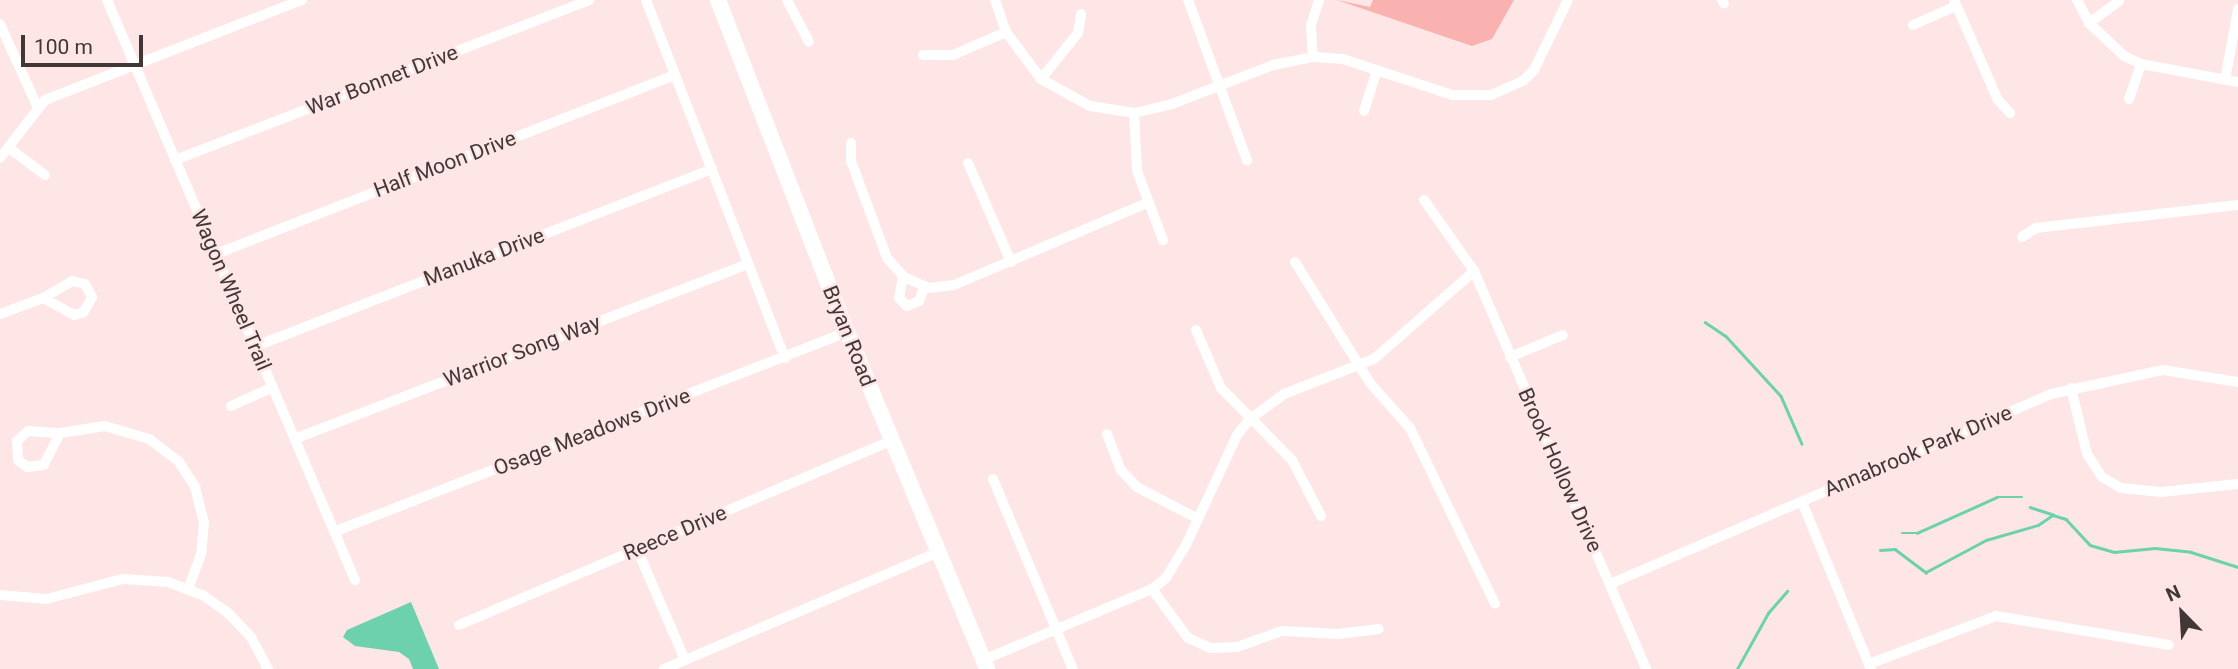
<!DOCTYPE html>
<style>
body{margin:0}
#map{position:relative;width:2238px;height:669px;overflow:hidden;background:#fde6e5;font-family:Roboto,sans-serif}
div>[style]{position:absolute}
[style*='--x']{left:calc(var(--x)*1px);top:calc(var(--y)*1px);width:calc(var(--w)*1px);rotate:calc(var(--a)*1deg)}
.green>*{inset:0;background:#f9b2af}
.water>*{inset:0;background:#6dd1ad}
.stream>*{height:2.5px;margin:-1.25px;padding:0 1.25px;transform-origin:1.25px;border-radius:1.25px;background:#6dd1ad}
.minor>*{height:10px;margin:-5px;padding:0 5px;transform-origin:5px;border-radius:5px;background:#fff}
.primary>*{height:16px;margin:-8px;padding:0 8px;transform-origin:8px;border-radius:8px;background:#fff}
span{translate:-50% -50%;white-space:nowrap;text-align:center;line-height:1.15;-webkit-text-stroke:5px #fde6e5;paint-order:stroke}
.street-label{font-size:21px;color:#403736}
.north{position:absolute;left:2147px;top:578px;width:70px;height:70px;-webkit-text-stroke:5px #fde6e5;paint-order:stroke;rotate:336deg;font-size:19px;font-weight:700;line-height:28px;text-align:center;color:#403736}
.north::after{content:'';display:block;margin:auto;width:24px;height:32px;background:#403736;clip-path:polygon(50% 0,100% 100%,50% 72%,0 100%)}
.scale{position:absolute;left:21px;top:35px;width:122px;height:32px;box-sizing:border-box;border:4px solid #403736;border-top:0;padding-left:9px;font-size:21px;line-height:24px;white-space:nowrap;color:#403736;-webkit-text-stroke:5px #fde6e5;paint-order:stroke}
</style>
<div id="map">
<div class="green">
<div style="clip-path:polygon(1337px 0,1370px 7px,1373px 0,1514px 0,1492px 39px,1472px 46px)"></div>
</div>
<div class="water">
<div style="clip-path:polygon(411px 602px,439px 669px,413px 669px,409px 659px,399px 652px,355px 646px,343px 637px,347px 630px)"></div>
</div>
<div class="stream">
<div style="--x:1705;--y:322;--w:25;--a:34"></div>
<div style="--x:1726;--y:336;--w:81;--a:47.5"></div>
<div style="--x:1781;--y:396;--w:52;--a:66.4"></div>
<div style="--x:2030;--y:507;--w:23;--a:18"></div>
<div style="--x:1902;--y:533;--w:15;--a:0"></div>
<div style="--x:1917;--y:533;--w:88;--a:-24.2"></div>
<div style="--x:1997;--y:497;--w:25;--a:0"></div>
<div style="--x:1880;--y:550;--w:15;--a:-4"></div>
<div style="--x:1895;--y:549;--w:39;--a:37"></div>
<div style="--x:1926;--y:572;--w:68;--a:-28.1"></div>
<div style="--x:1986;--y:540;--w:54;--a:-16.1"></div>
<div style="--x:2038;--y:525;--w:18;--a:-34"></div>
<div style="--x:2053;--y:515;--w:14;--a:17"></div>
<div style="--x:2066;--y:519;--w:35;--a:47"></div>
<div style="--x:2090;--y:545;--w:25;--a:16"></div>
<div style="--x:2114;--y:552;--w:41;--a:-5.6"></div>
<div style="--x:2155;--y:548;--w:36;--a:6"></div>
<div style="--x:2191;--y:552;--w:49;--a:17.7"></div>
<div style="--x:1737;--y:669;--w:64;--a:-61"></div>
<div style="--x:1768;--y:613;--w:29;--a:-49"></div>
</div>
<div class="minor">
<div style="--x:107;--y:0;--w:631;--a:66.85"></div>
<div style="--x:646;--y:0;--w:384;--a:68.8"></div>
<div style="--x:787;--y:0;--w:47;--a:62.4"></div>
<div style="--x:995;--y:0;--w:34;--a:71"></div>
<div style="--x:1006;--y:32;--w:59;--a:53.3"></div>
<div style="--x:1041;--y:79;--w:56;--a:28.9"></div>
<div style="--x:1090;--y:106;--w:45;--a:9"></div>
<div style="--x:1134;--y:113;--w:39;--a:-13"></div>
<div style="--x:1172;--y:104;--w:108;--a:-21.1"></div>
<div style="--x:1273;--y:65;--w:41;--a:-11.3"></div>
<div style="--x:1313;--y:57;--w:30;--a:4"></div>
<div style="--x:1343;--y:59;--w:115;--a:18.3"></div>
<div style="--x:1452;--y:95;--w:39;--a:0"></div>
<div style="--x:1491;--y:95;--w:35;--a:-24"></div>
<div style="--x:1523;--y:81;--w:16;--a:-45"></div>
<div style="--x:1534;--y:70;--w:78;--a:-64.1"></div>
<div style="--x:1188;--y:0;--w:171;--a:69.8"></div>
<div style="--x:1722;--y:0;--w:4;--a:63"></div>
<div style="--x:1954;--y:0;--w:109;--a:66.3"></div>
<div style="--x:1998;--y:100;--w:18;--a:47"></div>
<div style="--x:2077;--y:0;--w:26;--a:62"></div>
<div style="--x:2089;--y:23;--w:48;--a:43.3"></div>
<div style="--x:2124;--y:56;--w:19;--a:25"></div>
<div style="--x:2141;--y:64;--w:99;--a:10.5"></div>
<div style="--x:2089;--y:23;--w:37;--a:-36"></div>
<div style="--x:0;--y:24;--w:90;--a:65.7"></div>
<div style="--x:1913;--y:25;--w:47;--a:-23.8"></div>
<div style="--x:923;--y:55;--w:30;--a:0"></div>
<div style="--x:953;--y:55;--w:58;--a:-23.5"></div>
<div style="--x:1313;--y:57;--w:32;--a:-94"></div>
<div style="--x:1311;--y:25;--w:26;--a:-72"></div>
<div style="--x:1041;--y:79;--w:59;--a:-51.2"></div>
<div style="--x:1078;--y:33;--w:19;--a:-81"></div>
<div style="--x:2225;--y:80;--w:72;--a:-79.6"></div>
<div style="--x:2129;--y:99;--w:37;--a:-71"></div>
<div style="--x:1364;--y:111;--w:43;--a:-72.4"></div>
<div style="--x:1134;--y:113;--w:58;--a:87"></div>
<div style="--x:1137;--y:171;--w:74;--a:69.4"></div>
<div style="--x:851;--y:143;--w:18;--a:90"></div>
<div style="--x:851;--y:161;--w:103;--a:69.6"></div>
<div style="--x:887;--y:258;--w:25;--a:48"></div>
<div style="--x:904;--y:277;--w:27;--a:24"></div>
<div style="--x:929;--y:288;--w:25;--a:-7"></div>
<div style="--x:954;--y:285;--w:210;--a:-23"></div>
<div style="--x:9;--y:148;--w:45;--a:36.9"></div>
<div style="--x:0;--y:158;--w:73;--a:-52.2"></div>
<div style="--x:45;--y:100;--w:276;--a:-21.3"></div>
<div style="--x:175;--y:160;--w:444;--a:-21.1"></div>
<div style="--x:968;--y:163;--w:108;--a:66.5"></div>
<div style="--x:1424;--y:200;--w:87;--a:54.8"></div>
<div style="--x:1474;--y:271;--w:434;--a:66.6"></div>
<div style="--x:2022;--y:237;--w:17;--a:-33"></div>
<div style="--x:2036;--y:228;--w:203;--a:-6.5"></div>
<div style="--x:216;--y:254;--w:492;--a:-21.3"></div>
<div style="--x:1295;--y:262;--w:142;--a:58.2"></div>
<div style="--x:1370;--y:383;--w:60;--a:48.4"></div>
<div style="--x:1410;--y:428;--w:195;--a:64.2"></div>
<div style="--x:903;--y:276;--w:22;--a:100"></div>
<div style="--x:899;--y:298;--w:11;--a:45"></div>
<div style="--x:907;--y:306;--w:13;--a:-23"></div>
<div style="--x:919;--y:301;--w:16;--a:-68"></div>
<div style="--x:0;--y:314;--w:46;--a:-20.4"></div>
<div style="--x:43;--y:298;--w:34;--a:-30"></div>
<div style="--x:72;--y:281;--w:13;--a:13"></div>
<div style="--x:85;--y:284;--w:15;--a:62"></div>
<div style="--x:92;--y:297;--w:17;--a:118"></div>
<div style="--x:84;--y:312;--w:10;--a:163"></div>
<div style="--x:74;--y:315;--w:35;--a:-151"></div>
<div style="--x:1196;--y:330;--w:63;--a:66.7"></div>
<div style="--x:1221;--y:388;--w:101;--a:45.4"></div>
<div style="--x:1292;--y:460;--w:63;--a:62.6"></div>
<div style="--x:256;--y:346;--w:489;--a:-21.2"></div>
<div style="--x:1510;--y:357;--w:57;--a:-22.5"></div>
<div style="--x:2071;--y:388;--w:68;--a:76.4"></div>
<div style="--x:2087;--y:454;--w:27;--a:57"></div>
<div style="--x:2102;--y:477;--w:22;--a:30"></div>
<div style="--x:2121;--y:488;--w:40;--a:5.7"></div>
<div style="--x:2161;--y:492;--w:77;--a:-5.9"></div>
<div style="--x:231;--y:406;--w:46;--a:-24.3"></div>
<div style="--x:60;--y:433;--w:36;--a:117"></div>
<div style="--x:44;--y:465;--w:17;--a:173"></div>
<div style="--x:27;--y:467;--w:11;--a:-142"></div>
<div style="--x:18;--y:460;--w:19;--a:-93"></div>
<div style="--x:17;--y:441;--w:15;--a:-42"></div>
<div style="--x:28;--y:431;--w:32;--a:4"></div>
<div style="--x:60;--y:433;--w:46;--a:-8.8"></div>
<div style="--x:105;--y:426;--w:46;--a:16.5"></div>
<div style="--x:149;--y:439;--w:38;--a:37"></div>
<div style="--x:179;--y:462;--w:30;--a:57"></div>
<div style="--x:195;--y:487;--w:36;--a:76"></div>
<div style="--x:204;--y:522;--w:32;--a:95"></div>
<div style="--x:201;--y:554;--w:37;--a:110"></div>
<div style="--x:1107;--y:434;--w:39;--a:69"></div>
<div style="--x:1121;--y:470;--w:23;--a:47"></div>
<div style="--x:1137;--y:487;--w:67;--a:27.7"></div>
<div style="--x:297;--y:438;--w:482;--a:-21.1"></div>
<div style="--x:993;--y:479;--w:206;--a:67.2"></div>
<div style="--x:1802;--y:502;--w:181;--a:67.6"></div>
<div style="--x:336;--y:531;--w:548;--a:-21.28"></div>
<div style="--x:637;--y:549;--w:121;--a:66.6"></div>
<div style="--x:1610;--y:584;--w:480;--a:-23.3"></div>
<div style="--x:2051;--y:394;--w:115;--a:-12.1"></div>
<div style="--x:2163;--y:370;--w:76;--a:9.1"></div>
<div style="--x:1152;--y:589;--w:61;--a:53.7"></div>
<div style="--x:1188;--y:638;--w:24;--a:24"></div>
<div style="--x:1210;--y:648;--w:27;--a:-2"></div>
<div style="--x:1237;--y:647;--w:48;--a:-19.6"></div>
<div style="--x:1282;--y:631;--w:56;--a:3.1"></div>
<div style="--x:1338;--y:634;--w:41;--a:-7"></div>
<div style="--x:0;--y:595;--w:46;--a:5"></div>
<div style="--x:46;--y:599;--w:80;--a:-14.6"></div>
<div style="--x:123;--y:579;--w:45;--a:3.8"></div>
<div style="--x:168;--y:582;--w:39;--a:21"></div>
<div style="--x:204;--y:596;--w:29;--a:35"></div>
<div style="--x:228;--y:613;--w:33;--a:46"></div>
<div style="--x:251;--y:637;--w:36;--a:62"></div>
<div style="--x:459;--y:625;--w:470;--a:-23.1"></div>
<div style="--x:983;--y:660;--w:183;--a:-22.8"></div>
<div style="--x:1152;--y:589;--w:18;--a:-38"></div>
<div style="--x:1166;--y:578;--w:39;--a:-59"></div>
<div style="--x:1186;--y:545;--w:121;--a:-65.1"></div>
<div style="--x:1237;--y:435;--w:21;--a:-51"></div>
<div style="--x:1250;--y:419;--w:42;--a:-36.3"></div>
<div style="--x:1284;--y:394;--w:97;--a:-21.3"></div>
<div style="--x:1374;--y:359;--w:133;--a:-41.3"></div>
<div style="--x:1869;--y:664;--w:136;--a:-20.7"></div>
<div style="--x:1996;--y:616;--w:175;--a:9.5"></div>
<div style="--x:664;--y:669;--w:298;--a:-23.1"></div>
</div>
<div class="primary">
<div style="--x:718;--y:0;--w:356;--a:68.8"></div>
<div style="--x:847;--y:332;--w:365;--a:67.4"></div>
</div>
<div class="street-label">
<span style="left:382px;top:80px;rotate:-21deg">War Bonnet Drive</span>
<span style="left:445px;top:164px;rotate:-21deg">Half Moon Drive</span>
<span style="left:484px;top:257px;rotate:-21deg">Manuka Drive</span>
<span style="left:231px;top:290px;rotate:67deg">Wagon Wheel Trail</span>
<span style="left:849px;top:336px;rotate:68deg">Bryan Road</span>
<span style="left:522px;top:351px;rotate:-21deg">Warrior Song Way</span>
<span style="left:592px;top:432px;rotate:-21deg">Osage Meadows Drive</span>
<span style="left:1918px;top:451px;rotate:-23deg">Annabrook Park Drive</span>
<span style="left:1560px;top:470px;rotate:66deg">Brook Hollow Drive</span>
<span style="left:675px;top:533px;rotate:-23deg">Reece Drive</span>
</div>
<div class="north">N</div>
<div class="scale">100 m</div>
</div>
